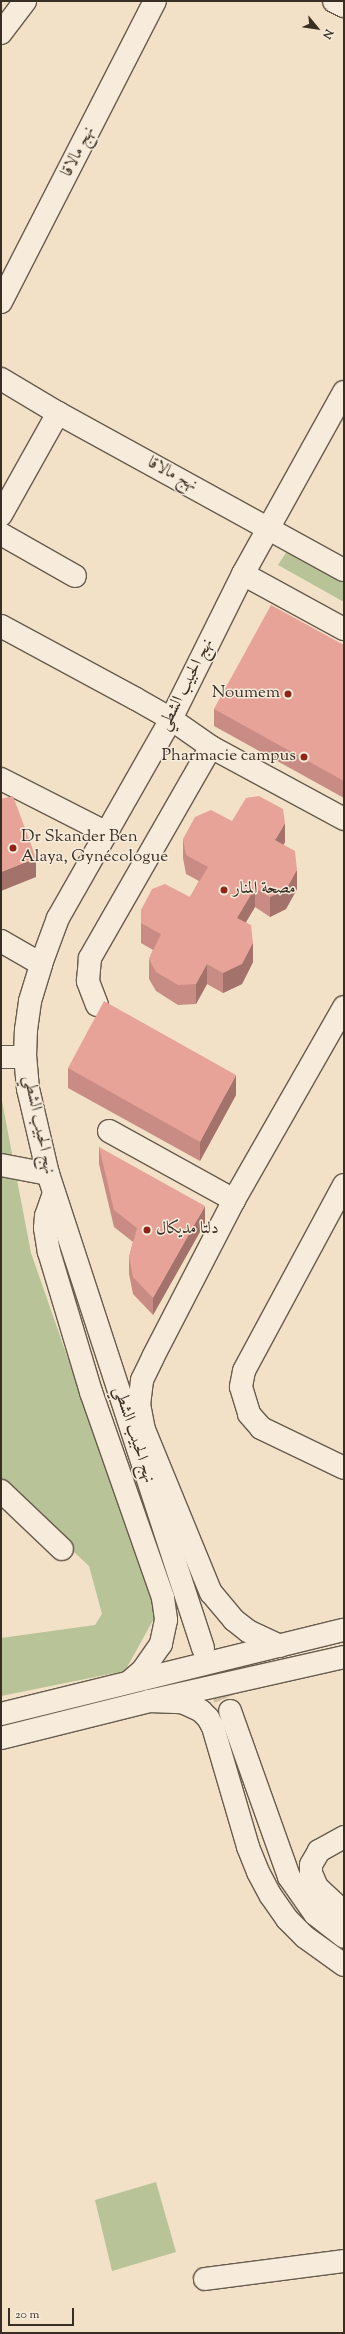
<!DOCTYPE html>
<meta charset="utf-8">
<style>
body{margin:0}
#map{position:relative;width:345px;height:2334px;overflow:hidden;background:#f2e1c7;font-family:"Sorts Mill Goudy",Amiri,serif}
div>[style]{position:absolute}
[style*='--x']{left:calc(var(--x)*1px);top:calc(var(--y)*1px);width:calc(var(--w)*1px);rotate:calc(var(--a)*1deg)}
.green>*{inset:0;background:#b8c397}
.minor-tunnel>*{height:22px;margin-top:-11px;transform-origin:0;background:repeating-linear-gradient(90deg,#cdbda6 0 22px,transparent 0 33px)}
.roads{filter:drop-shadow(1px 0 #675b4d) drop-shadow(-1px 0 #675b4d) drop-shadow(0 1px #675b4d) drop-shadow(0 -1px #675b4d)}
.minor>*{height:22px;margin:-11px;padding:0 11px;transform-origin:11px;border-radius:11px;background:#f7ecdb}
.wall>*{inset:0;background:#c88c84}
.shaded-wall>*{inset:0;background:#a2726b}
.building>*{inset:0;background:#e8a399}
.dots>*{width:11px;height:11px;translate:-50% -50%;box-sizing:border-box;border:2px solid #f7ecdb;border-radius:50%}
span{translate:-50% -50%;white-space:nowrap;text-align:center;line-height:1.15;-webkit-text-stroke:3px #f7ecdb;paint-order:stroke}
.street-label{font-size:17px;color:#392e24}
.poi-label{font-size:17px;color:#392e24}
.right{translate:-100% -50%;text-align:right}
.left{translate:0 -50%;text-align:left}
.frame{position:absolute;inset:0;border:2px solid #392e24;pointer-events:none}
.north{position:absolute;left:297px;top:8px;width:40px;height:40px;-webkit-text-stroke:3px #f7ecdb;paint-order:stroke;rotate:119deg;font-size:11px;font-weight:700;line-height:16px;text-align:center;color:#392e24}
.north::after{content:'';display:block;margin:auto;width:14px;height:18px;background:#392e24;clip-path:polygon(50% 0,100% 100%,50% 72%,0 100%)}
.scale{position:absolute;left:8px;top:2308px;width:66px;height:18px;box-sizing:border-box;border:2px solid #392e24;border-top:0;padding-left:5px;font-size:12px;line-height:14px;white-space:nowrap;color:#392e24;-webkit-text-stroke:3px #f7ecdb;paint-order:stroke}
</style>
<div id="map">
<div class="green">
<div style="clip-path:polygon(289px 548px,344px 580px,344px 602px,278px 565px)"></div>
<div style="clip-path:polygon(1px 1096px,31px 1253px,157px 1613px,125px 1671px,1px 1696px,1px 1638px,95px 1625px,102px 1614px,89px 1566px,1px 1484px)"></div>
<div style="clip-path:polygon(156px 2182px,176px 2252px,112px 2271px,95px 2200px)"></div>
</div>
<div class="minor-tunnel">
<div style="--x:203;--y:1648;--w:69;--a:66.8"></div>
</div>
<div class="roads">
<div class="minor">
<div style="--x:334;--y:1;--w:11;--a:27"></div>
<div style="--x:1;--y:33;--w:40;--a:-53"></div>
<div style="--x:1;--y:302;--w:338;--a:-62.9"></div>
<div style="--x:1;--y:379;--w:66;--a:30.8"></div>
<div style="--x:58;--y:413;--w:326;--a:28.8"></div>
<div style="--x:1;--y:515;--w:117;--a:-60.8"></div>
<div style="--x:1;--y:534;--w:85;--a:29.6"></div>
<div style="--x:243;--y:574;--w:115;--a:28.6"></div>
<div style="--x:1;--y:626;--w:153;--a:28.4"></div>
<div style="--x:136;--y:699;--w:40;--a:29.7"></div>
<div style="--x:171;--y:719;--w:49;--a:35"></div>
<div style="--x:211;--y:747;--w:151;--a:28.4"></div>
<div style="--x:1;--y:779;--w:119;--a:27"></div>
<div style="--x:1;--y:941;--w:46;--a:29.9"></div>
<div style="--x:97;--y:1005;--w:26;--a:-111"></div>
<div style="--x:88;--y:981;--w:23;--a:-85"></div>
<div style="--x:90;--y:958;--w:243;--a:-60.2"></div>
<div style="--x:1;--y:1057;--w:24;--a:0"></div>
<div style="--x:109;--y:1131;--w:143;--a:28.9"></div>
<div style="--x:1;--y:1165;--w:48;--a:10.8"></div>
<div style="--x:344;--y:1185;--w:211;--a:118.3"></div>
<div style="--x:244;--y:1371;--w:16;--a:101"></div>
<div style="--x:241;--y:1387;--w:28;--a:73"></div>
<div style="--x:249;--y:1414;--w:18;--a:49"></div>
<div style="--x:261;--y:1428;--w:92;--a:25.7"></div>
<div style="--x:54;--y:1193;--w:24;--a:109"></div>
<div style="--x:46;--y:1216;--w:12;--a:95"></div>
<div style="--x:45;--y:1228;--w:24;--a:81"></div>
<div style="--x:49;--y:1252;--w:146;--a:73.3"></div>
<div style="--x:91;--y:1392;--w:218;--a:70.7"></div>
<div style="--x:163;--y:1598;--w:22;--a:82"></div>
<div style="--x:166;--y:1620;--w:25;--a:102"></div>
<div style="--x:161;--y:1644;--w:32;--a:125"></div>
<div style="--x:143;--y:1670;--w:18;--a:139"></div>
<div style="--x:1;--y:1491;--w:84;--a:43.6"></div>
<div style="--x:280;--y:1646;--w:35;--a:-155"></div>
<div style="--x:248;--y:1631;--w:18;--a:-142"></div>
<div style="--x:234;--y:1620;--w:35;--a:-130"></div>
<div style="--x:211;--y:1593;--w:176;--a:-112.3"></div>
<div style="--x:144;--y:1430;--w:25;--a:-101"></div>
<div style="--x:139;--y:1405;--w:25;--a:-83"></div>
<div style="--x:142;--y:1380;--w:25;--a:-64"></div>
<div style="--x:153;--y:1357;--w:177;--a:-62.7"></div>
<div style="--x:234;--y:1200;--w:222;--a:-60.3"></div>
<div style="--x:203;--y:1648;--w:499;--a:-108.1"></div>
<div style="--x:48;--y:1174;--w:87;--a:-103.2"></div>
<div style="--x:28;--y:1089;--w:32;--a:-95"></div>
<div style="--x:25;--y:1057;--w:27;--a:-88"></div>
<div style="--x:26;--y:1030;--w:29;--a:-82"></div>
<div style="--x:30;--y:1001;--w:39;--a:-73"></div>
<div style="--x:41;--y:964;--w:49;--a:-69.7"></div>
<div style="--x:58;--y:918;--w:229;--a:-60.4"></div>
<div style="--x:171;--y:719;--w:162;--a:-63.6"></div>
<div style="--x:243;--y:574;--w:208;--a:-61"></div>
<div style="--x:149;--y:1701;--w:33;--a:2"></div>
<div style="--x:182;--y:1702;--w:21;--a:25"></div>
<div style="--x:201;--y:1711;--w:10;--a:45"></div>
<div style="--x:208;--y:1718;--w:10;--a:61"></div>
<div style="--x:213;--y:1727;--w:125;--a:73.7"></div>
<div style="--x:248;--y:1847;--w:27;--a:68"></div>
<div style="--x:258;--y:1872;--w:27;--a:62"></div>
<div style="--x:271;--y:1896;--w:28;--a:55"></div>
<div style="--x:287;--y:1919;--w:25;--a:45"></div>
<div style="--x:305;--y:1937;--w:48;--a:35.7"></div>
<div style="--x:230;--y:1711;--w:176;--a:70.4"></div>
<div style="--x:289;--y:1877;--w:45;--a:54.9"></div>
<div style="--x:315;--y:1914;--w:37;--a:38"></div>
<div style="--x:1;--y:1714;--w:353;--a:-13.8"></div>
<div style="--x:1;--y:1738;--w:153;--a:-14"></div>
<div style="--x:149;--y:1701;--w:200;--a:-12.7"></div>
<div style="--x:344;--y:1837;--w:29;--a:151"></div>
<div style="--x:319;--y:1851;--w:16;--a:120"></div>
<div style="--x:311;--y:1865;--w:8;--a:90"></div>
<div style="--x:311;--y:1873;--w:15;--a:67"></div>
<div style="--x:317;--y:1887;--w:37;--a:43"></div>
<div style="--x:205;--y:2279;--w:140;--a:-7.4"></div>
</div>
</div>
<div class="wall">
<div style="clip-path:polygon(344px 645px,344px 798px,214px 726px,214px 709px)"></div>
<div style="clip-path:polygon(232px 821px,285px 842px,283px 845px,297px 889px,286px 909px,270px 917px,255px 907px,246px 922px,253px 962px,242px 984px,223px 993px,207px 984px,196px 1004px,178px 1005px,156px 991px,149px 979px,149px 959px,153px 950px,141px 943px,141px 910px,190px 897px,199px 881px,186px 874px,183px 858px,183px 839px)"></div>
<div style="clip-path:polygon(68px 1068px,236px 1095px,200px 1161px,68px 1088px)"></div>
<div style="clip-path:polygon(99px 1147px,205px 1223px,153px 1315px,133px 1294px,129px 1274px,129px 1257px,133px 1242px,114px 1227px,99px 1164px)"></div>
</div>
<div class="shaded-wall">
<div style="clip-path:polygon(285px 823px,285px 842px,275px 860px,275px 840px)"></div>
<div style="clip-path:polygon(36px 858px,36px 877px,1px 891px,1px 872px)"></div>
<div style="clip-path:polygon(297px 870px,297px 889px,286px 909px,270px 917px,270px 897px)"></div>
<div style="clip-path:polygon(255px 888px,255px 907px,237px 937px,237px 918px)"></div>
<div style="clip-path:polygon(253px 943px,253px 962px,242px 984px,223px 993px,223px 973px)"></div>
<div style="clip-path:polygon(207px 964px,207px 984px,196px 1004px,196px 984px)"></div>
<div style="clip-path:polygon(236px 1075px,236px 1095px,200px 1161px,200px 1142px)"></div>
<div style="clip-path:polygon(205px 1206px,205px 1223px,153px 1315px,153px 1298px)"></div>
</div>
<div class="building">
<div style="clip-path:polygon(271px 605px,344px 645px,344px 781px,214px 709px)"></div>
<div style="clip-path:polygon(13px 796px,36px 858px,1px 872px,1px 799px)"></div>
<div style="clip-path:polygon(259px 796px,283px 809px,285px 823px,275px 840px,295px 851px,297px 870px,286px 890px,270px 897px,255px 888px,237px 918px,251px 925px,253px 943px,242px 964px,223px 973px,207px 964px,196px 984px,178px 985px,156px 972px,149px 959px,161px 934px,141px 923px,141px 910px,152px 889px,165px 884px,190px 897px,208px 867px,186px 855px,183px 839px,195px 817px,211px 810px,232px 821px,246px 798px)"></div>
<div style="clip-path:polygon(104px 1001px,236px 1075px,200px 1142px,68px 1068px)"></div>
<div style="clip-path:polygon(99px 1147px,205px 1206px,153px 1298px,133px 1277px,129px 1257px,137px 1228px,114px 1210px)"></div>
</div>
<div class="dots">
<div style="left:288px;top:694px;background:#8f2418"></div>
<div style="left:304px;top:757px;background:#8f2418"></div>
<div style="left:13px;top:848px;background:#8f2418"></div>
<div style="left:224px;top:890px;background:#8f2418"></div>
<div style="left:147px;top:1230px;background:#8f2418"></div>
</div>
<div class="street-label">
<span style="left:79px;top:152px;rotate:-63deg">نهج مالاقا</span>
<span style="left:172px;top:475px;rotate:28deg">نهج مالاقا</span>
<span style="left:187px;top:685px;rotate:-63deg">نهج الحبيب الشطي</span>
<span style="left:38px;top:1125px;rotate:78deg">نهج الحبيب الشطي</span>
<span style="left:133px;top:1435px;rotate:72deg">نهج الحبيب الشطي</span>
</div>
<div class="poi-label">
<span class="right" style="left:280px;top:694px">Noumem</span>
<span class="right" style="left:296px;top:757px">Pharmacie campus</span>
<span class="left" style="left:21px;top:848px">Dr Skander Ben<br>Alaya, Gynécologue</span>
<span class="left" style="left:233px;top:890px">مصحة المنار</span>
<span class="left" style="left:156px;top:1230px">دلتا مديكال</span>
</div>
<div class="frame"></div>
<div class="north">N</div>
<div class="scale">20 m</div>
</div>
